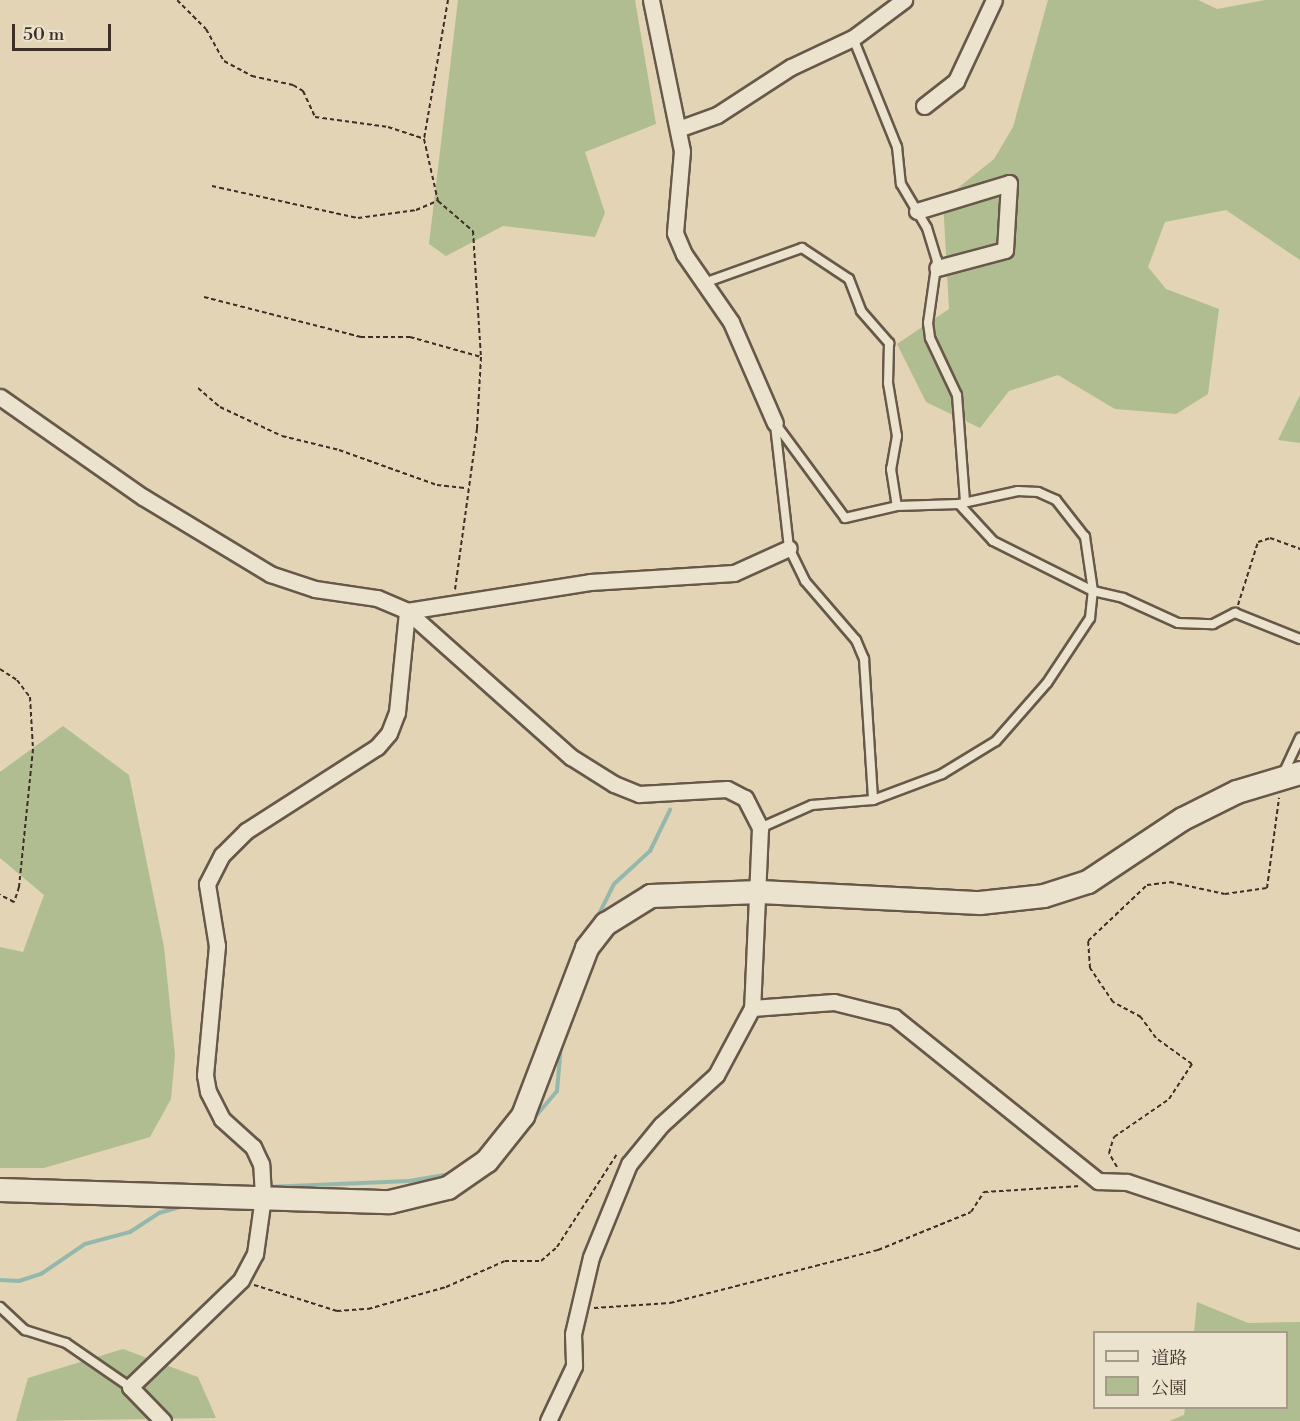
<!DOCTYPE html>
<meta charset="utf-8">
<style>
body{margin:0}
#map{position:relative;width:1300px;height:1421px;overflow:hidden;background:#e2d4b4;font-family:"Libre Bodoni","Noto Serif JP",serif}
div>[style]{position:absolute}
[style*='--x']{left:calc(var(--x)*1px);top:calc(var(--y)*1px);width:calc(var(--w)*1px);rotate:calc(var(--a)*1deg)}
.green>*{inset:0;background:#b0bd90}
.stream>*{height:4px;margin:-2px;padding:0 2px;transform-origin:2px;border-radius:2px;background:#95b8ad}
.path>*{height:2px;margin-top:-1px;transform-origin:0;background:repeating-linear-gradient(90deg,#3e2f26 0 4.5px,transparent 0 7.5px)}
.roads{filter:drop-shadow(2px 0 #67584a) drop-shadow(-2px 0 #67584a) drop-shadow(0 2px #67584a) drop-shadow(0 -2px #67584a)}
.lane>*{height:8px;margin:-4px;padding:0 4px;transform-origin:4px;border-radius:4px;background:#ece3ce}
.street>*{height:15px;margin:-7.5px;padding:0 7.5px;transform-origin:7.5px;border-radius:7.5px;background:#ece3ce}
.secondary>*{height:22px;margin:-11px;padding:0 11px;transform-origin:11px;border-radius:11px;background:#ece3ce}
span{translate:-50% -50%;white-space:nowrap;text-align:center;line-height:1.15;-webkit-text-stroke:6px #ece3ce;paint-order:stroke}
.legend{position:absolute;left:1093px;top:1331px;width:195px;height:78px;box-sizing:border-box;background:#ece3ce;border:2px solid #a69b8b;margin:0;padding:8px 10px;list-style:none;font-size:18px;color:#3e2f26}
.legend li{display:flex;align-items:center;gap:12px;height:30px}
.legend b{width:30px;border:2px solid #a69b8b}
.scale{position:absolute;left:12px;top:24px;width:99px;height:27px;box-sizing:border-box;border:3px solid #3e2f26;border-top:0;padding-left:8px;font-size:18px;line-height:21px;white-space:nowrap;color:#3e2f26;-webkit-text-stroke:4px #ece3ce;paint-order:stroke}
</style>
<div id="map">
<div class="green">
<div style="clip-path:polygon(458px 0,635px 0,656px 124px,585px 152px,605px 213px,595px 237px,503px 226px,446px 256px,429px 244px)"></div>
<div style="clip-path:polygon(1048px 0,1198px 0,1217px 9px,1265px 0,1300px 0,1300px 260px,1226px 210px,1165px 222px,1148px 267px,1166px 289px,1219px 309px,1208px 394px,1176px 414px,1115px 409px,1058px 375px,1009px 391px,980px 428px,926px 402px,897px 344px,949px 309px,943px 200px,994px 159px,1013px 127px)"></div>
<div style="clip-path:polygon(1300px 395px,1300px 443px,1278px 440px)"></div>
<div style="clip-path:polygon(63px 726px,129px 775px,164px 947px,175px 1055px,171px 1099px,150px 1137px,44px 1168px,0 1168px,0 947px,23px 952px,44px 895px,0 858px,0 772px)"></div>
<div style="clip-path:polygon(1197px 1302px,1248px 1323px,1300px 1322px,1300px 1421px,1169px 1421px,1184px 1415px,1185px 1408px,1286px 1408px,1286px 1332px,1194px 1332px)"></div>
<div style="clip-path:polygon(123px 1349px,198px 1377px,216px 1418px,16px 1421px,28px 1378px)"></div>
</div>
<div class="stream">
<div style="--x:595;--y:922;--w:42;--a:-63.4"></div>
<div style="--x:614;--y:884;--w:49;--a:-42.5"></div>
<div style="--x:650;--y:851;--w:46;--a:-64"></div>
<div style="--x:529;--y:1124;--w:43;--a:-49.7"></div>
<div style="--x:557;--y:1091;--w:47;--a:-85.1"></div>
<div style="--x:267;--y:1187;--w:142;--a:-2.4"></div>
<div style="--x:409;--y:1181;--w:42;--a:-9.7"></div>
<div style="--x:0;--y:1280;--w:19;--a:3"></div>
<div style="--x:19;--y:1281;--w:23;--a:-18"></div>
<div style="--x:41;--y:1274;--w:53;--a:-34.3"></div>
<div style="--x:85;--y:1244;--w:47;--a:-14.9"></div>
<div style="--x:130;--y:1232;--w:35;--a:-33"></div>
<div style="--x:159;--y:1213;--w:26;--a:-16"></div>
</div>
<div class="path">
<div style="--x:177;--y:0;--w:41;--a:45"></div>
<div style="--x:206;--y:29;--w:37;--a:61"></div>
<div style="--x:224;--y:61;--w:32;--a:28"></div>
<div style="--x:252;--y:76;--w:42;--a:12.4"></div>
<div style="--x:293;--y:85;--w:12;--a:31"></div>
<div style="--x:303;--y:91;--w:29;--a:65"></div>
<div style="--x:315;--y:117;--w:74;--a:7.8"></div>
<div style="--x:388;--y:127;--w:38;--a:18"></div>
<div style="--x:448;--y:0;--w:141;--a:99.8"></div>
<div style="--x:424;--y:139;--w:64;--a:77.3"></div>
<div style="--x:438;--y:201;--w:46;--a:40.6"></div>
<div style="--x:473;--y:231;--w:126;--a:86.4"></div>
<div style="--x:481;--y:357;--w:72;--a:93.2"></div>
<div style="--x:477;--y:429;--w:162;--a:97.8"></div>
<div style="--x:212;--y:186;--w:149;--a:12.4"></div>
<div style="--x:358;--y:218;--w:59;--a:-7.9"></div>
<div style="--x:416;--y:210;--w:23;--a:-23"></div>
<div style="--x:204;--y:297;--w:162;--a:14.3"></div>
<div style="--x:361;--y:337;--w:49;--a:0"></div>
<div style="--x:410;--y:337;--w:74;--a:15.7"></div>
<div style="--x:198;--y:388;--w:29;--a:41"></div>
<div style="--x:220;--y:407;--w:68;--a:25.1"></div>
<div style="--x:282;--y:436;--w:59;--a:13.8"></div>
<div style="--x:339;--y:450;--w:104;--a:19.7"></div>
<div style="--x:437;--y:485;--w:30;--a:6"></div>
<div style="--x:1238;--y:605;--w:66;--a:-72.4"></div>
<div style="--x:1258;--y:542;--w:13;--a:-18"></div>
<div style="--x:1270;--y:538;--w:32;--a:20"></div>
<div style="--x:0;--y:669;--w:20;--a:33"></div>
<div style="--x:17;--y:680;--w:21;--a:53"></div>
<div style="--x:30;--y:697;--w:52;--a:86.7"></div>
<div style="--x:33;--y:749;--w:139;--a:95.8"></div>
<div style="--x:19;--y:887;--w:16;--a:108"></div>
<div style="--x:14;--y:902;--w:16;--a:-153"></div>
<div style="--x:1117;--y:1167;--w:16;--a:-120"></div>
<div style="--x:1109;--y:1153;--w:17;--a:-73"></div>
<div style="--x:1114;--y:1137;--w:67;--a:-34.6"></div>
<div style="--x:1169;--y:1099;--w:42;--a:-56.7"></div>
<div style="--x:1192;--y:1064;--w:44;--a:-144.2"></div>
<div style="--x:1156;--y:1038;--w:26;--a:-126"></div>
<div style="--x:1141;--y:1017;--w:32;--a:-152"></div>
<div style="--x:1113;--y:1002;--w:41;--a:-124.1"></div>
<div style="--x:1090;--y:968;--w:27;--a:-94"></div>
<div style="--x:1088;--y:941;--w:81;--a:-43.5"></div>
<div style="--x:1147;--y:885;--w:23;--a:-7"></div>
<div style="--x:1170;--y:882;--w:56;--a:12.3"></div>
<div style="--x:1225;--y:894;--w:42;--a:-8.1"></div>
<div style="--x:1267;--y:888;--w:91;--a:-82.4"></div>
<div style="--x:254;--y:1285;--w:87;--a:17.4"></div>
<div style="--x:337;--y:1311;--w:31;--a:-4"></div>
<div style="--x:368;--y:1309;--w:81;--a:-15.8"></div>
<div style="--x:446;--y:1287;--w:64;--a:-23.8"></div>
<div style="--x:505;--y:1261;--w:36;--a:0"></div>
<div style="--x:541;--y:1261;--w:21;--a:-41"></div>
<div style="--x:557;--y:1247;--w:111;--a:-57.2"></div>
<div style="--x:594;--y:1308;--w:76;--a:-3.8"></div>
<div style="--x:670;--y:1303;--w:215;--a:-14.3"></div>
<div style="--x:878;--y:1250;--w:100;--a:-22.2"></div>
<div style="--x:971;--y:1212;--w:24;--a:-57"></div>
<div style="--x:984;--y:1192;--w:97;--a:-3.5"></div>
</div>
<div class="roads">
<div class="lane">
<div style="--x:853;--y:38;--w:118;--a:68"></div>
<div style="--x:897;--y:147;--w:37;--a:84"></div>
<div style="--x:901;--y:184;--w:51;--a:59.4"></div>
<div style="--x:927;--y:228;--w:34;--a:73"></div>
<div style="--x:937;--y:260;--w:64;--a:98.1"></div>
<div style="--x:928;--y:323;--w:15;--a:82"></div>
<div style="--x:930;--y:338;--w:63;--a:64.7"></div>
<div style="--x:957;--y:395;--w:107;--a:85.7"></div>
<div style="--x:704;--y:283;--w:104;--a:-19.7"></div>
<div style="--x:802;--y:248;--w:56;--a:33.4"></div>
<div style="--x:849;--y:279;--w:34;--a:69"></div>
<div style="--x:861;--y:311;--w:43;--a:48.8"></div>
<div style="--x:889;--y:343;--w:40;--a:91.4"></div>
<div style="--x:888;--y:383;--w:54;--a:80.4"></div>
<div style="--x:897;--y:436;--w:34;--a:100"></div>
<div style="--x:891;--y:469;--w:37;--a:81"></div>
<div style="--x:775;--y:423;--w:118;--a:53.6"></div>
<div style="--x:845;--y:518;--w:53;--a:-13"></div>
<div style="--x:897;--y:506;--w:62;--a:-1.8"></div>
<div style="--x:959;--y:504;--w:50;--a:47.4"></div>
<div style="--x:993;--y:541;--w:112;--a:26.6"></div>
<div style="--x:1093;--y:591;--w:31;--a:13"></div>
<div style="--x:1123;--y:598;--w:60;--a:24.4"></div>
<div style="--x:1178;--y:623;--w:35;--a:2"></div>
<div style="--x:1213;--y:624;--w:25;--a:-27"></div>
<div style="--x:1235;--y:613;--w:70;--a:21.8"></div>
<div style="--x:775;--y:425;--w:124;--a:83.5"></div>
<div style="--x:789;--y:548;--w:37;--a:64"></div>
<div style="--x:805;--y:581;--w:78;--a:49.2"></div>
<div style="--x:856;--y:640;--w:21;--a:67"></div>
<div style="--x:864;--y:659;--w:141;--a:86.3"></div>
<div style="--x:1283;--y:774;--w:40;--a:-65"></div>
<div style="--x:760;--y:828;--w:57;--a:-23.9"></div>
<div style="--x:812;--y:805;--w:61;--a:-4.7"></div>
<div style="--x:873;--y:800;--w:74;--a:-20.6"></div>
<div style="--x:942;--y:774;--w:63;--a:-31.4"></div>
<div style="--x:996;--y:741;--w:77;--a:-48.7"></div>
<div style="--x:1047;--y:683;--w:78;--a:-56.5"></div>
<div style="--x:1090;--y:618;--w:27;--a:-84"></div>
<div style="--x:1093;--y:591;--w:55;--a:-98.4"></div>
<div style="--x:1085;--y:537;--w:47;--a:-128.1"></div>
<div style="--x:1056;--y:500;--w:20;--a:-156"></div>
<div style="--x:1038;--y:492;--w:20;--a:-177"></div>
<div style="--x:1018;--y:491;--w:60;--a:167.6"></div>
<div style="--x:0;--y:1307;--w:34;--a:43"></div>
<div style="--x:25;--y:1330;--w:43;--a:17.6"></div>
<div style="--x:66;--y:1343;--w:78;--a:34.5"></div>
</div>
<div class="street">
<div style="--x:651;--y:0;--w:154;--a:78.4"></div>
<div style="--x:682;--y:151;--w:82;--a:94.9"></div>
<div style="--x:675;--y:233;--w:23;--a:67"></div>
<div style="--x:684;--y:254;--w:83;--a:55.3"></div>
<div style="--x:731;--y:322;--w:110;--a:66.5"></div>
<div style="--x:924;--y:106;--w:41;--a:-38"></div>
<div style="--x:956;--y:81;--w:89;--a:-64.9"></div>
<div style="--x:678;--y:129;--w:41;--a:-19.7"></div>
<div style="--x:717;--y:115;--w:88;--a:-33"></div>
<div style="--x:791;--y:67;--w:68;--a:-25.1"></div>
<div style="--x:853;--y:38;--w:64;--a:-36.7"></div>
<div style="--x:917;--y:211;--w:96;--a:-16.9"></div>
<div style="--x:1009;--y:183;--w:67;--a:93.4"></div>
<div style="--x:1005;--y:250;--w:70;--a:165.2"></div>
<div style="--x:0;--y:397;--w:174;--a:35"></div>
<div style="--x:143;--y:497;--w:149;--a:31.2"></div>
<div style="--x:270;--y:574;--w:47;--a:18.4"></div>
<div style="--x:315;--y:589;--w:63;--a:8.3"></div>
<div style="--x:377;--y:598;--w:33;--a:23"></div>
<div style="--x:407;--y:611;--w:220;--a:41.7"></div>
<div style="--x:571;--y:757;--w:51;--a:32.1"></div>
<div style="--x:614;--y:784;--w:27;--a:22"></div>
<div style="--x:639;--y:794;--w:88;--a:-3.3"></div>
<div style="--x:727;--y:789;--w:20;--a:27"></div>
<div style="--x:745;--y:798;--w:34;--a:63"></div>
<div style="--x:760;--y:828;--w:180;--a:92.5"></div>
<div style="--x:752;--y:1008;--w:76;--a:118.2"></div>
<div style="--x:716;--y:1075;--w:74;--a:137.7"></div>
<div style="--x:661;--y:1125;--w:50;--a:129.4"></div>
<div style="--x:629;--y:1164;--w:100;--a:112.2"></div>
<div style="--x:591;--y:1257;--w:79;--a:103.2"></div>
<div style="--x:573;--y:1334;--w:32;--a:88"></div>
<div style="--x:574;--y:1366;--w:61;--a:115.3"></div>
<div style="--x:407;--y:611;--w:185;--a:-9"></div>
<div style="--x:590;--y:582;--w:144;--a:-3.6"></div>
<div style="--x:734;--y:573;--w:60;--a:-24.4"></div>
<div style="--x:752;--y:1008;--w:82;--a:-4.2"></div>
<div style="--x:834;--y:1002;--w:62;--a:14"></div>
<div style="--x:894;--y:1017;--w:262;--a:38.8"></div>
<div style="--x:1098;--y:1181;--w:29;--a:2"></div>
<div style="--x:1127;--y:1182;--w:182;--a:18.5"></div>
<div style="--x:163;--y:1421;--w:47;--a:-134.1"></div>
<div style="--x:130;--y:1387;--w:154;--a:-43.9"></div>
<div style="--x:241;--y:1280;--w:30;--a:-62"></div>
<div style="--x:255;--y:1254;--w:58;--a:-82"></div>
<div style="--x:263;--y:1197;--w:33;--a:-93"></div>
<div style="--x:261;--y:1164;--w:19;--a:-115"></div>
<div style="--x:253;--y:1147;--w:42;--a:-137.9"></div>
<div style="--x:222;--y:1119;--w:30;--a:-117"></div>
<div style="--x:208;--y:1092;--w:17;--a:-100"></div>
<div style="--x:205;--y:1075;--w:130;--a:-84.7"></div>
<div style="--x:217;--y:946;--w:63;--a:-99.2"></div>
<div style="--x:207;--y:884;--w:33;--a:-63"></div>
<div style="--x:222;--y:855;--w:34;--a:-45"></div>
<div style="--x:246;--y:831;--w:156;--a:-32.7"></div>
<div style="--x:377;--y:747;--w:18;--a:-49"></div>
<div style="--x:389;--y:733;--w:22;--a:-69"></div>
<div style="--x:397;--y:712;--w:101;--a:-84.3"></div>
</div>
<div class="secondary">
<div style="--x:0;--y:1190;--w:390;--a:1.8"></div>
<div style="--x:390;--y:1202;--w:60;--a:-13.6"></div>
<div style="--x:448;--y:1188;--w:47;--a:-34.7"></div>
<div style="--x:487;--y:1161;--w:58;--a:-51.3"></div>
<div style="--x:523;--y:1116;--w:180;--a:-69.1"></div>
<div style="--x:587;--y:948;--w:31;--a:-52"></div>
<div style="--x:606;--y:924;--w:53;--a:-31.9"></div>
<div style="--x:651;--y:896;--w:109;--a:-2.1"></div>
<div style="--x:760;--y:892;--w:220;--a:2.9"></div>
<div style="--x:980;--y:903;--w:64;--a:-6.2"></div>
<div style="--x:1044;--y:896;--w:46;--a:-17.7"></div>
<div style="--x:1088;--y:882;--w:114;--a:-33.6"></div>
<div style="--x:1183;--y:819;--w:60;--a:-26.6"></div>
<div style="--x:1237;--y:792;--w:66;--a:-16.8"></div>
</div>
</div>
<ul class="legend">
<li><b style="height:8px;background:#ece3ce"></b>道路</li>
<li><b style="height:16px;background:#b0bd90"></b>公園</li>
</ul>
<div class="scale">50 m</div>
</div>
